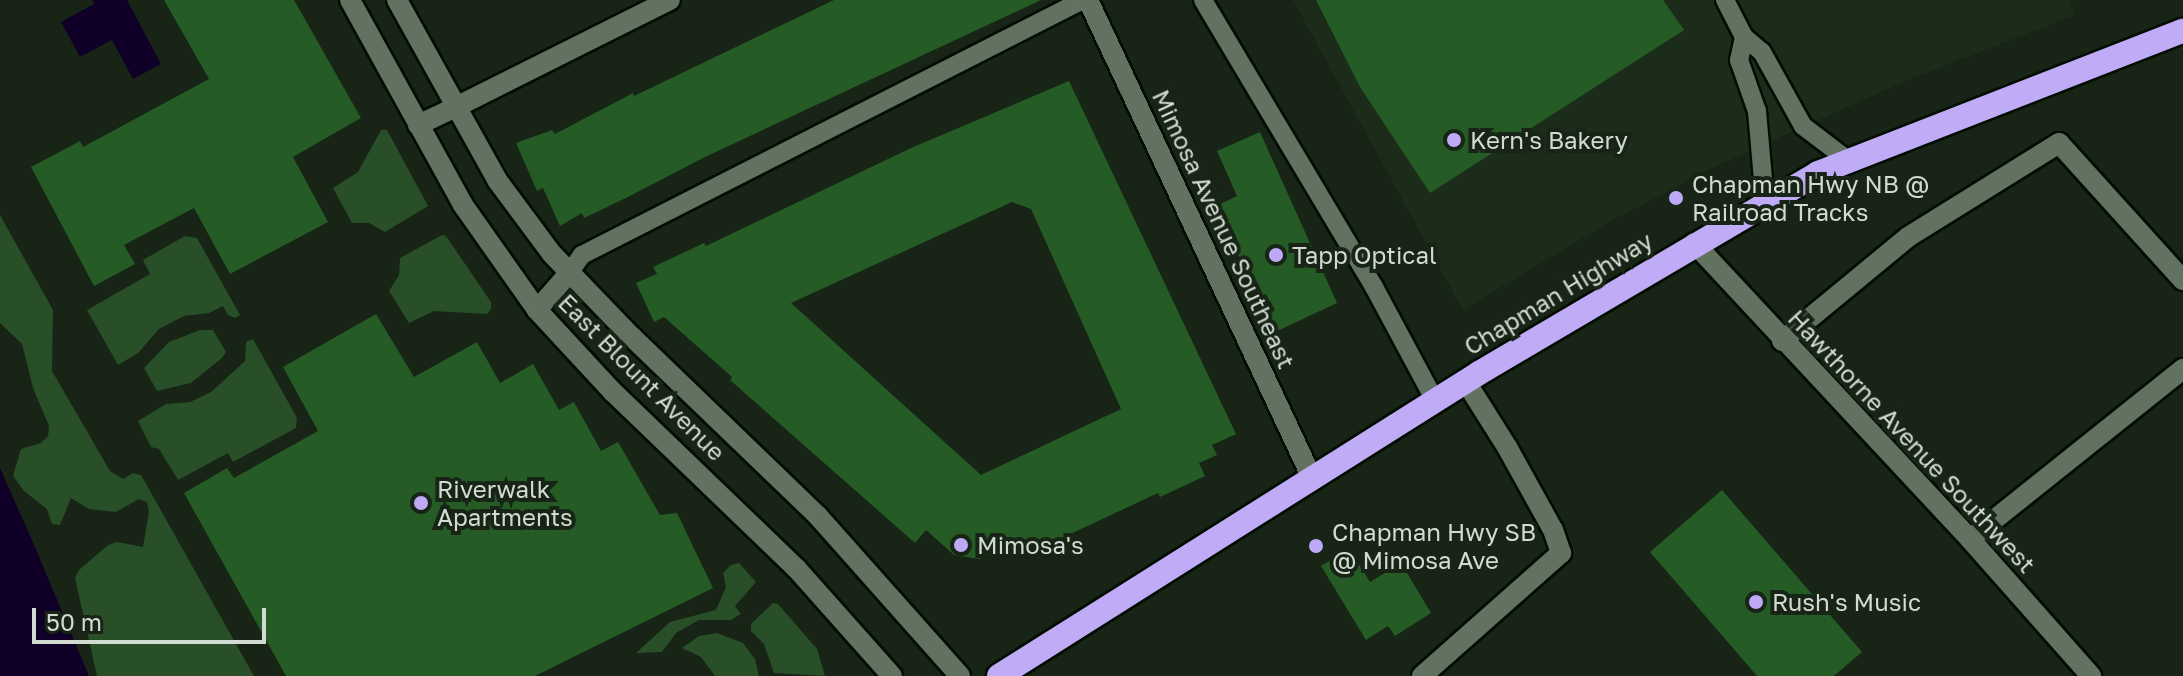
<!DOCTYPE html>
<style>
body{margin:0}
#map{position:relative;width:2183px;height:676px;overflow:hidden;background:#172416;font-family:"Golos Text",sans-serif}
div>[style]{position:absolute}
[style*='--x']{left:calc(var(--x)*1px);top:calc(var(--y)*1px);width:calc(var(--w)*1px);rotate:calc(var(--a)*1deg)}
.built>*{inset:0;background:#1b2d1a}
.green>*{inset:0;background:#284f27}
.water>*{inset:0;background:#100028}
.building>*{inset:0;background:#255b25}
.roads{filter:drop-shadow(2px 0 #030d03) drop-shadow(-2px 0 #030d03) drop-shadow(0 2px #030d03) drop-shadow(0 -2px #030d03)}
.lane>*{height:18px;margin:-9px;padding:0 9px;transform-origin:9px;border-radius:9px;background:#627261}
.street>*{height:20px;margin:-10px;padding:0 10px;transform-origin:10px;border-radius:10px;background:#627261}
.secondary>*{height:20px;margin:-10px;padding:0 10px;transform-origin:10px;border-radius:10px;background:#627261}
.highway>*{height:24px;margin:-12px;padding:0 12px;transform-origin:12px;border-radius:12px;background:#bfabf6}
.dots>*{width:22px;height:22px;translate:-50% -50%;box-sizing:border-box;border:4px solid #172416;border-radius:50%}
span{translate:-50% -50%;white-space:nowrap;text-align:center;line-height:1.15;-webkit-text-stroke:8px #172416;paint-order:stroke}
.poi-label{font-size:24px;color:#d2dbd2}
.left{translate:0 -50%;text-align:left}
.street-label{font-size:24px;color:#d2dbd2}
.scale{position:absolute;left:32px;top:608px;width:234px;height:36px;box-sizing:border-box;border:4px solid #d2dbd2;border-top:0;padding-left:10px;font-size:24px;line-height:28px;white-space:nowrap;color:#d2dbd2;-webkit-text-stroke:6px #172416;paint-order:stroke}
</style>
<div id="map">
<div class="built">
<div style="clip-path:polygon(1293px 0,2070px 0,2075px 15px,1903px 82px,1714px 167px,1611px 221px,1463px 310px)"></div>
</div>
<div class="green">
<div style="clip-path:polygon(381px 130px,387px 130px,428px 206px,385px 232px,369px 223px,352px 223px,333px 188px,358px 172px)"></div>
<div style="clip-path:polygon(0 215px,53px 310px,52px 371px,110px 471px,123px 479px,133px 473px,141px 475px,254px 676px,97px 676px,75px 578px,79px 570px,108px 545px,117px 542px,143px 547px,149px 512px,147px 502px,139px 499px,116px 512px,89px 509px,71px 498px,60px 525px,52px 524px,47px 509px,24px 491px,13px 476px,21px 449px,41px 443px,48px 436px,49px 426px,33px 388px,22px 344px,0 323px)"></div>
<div style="clip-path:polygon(442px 235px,446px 236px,491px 302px,491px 309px,487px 314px,434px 311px,409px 323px,389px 291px,399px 275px,400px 258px)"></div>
<div style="clip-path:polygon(185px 236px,197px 238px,240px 315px,235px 318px,228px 315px,223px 306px,209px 313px,184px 316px,159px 329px,138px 353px,118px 365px,87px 310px,150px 274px,143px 260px)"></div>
<div style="clip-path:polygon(200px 330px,213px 330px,226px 352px,222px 358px,191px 383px,157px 391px,144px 368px,169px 342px)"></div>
<div style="clip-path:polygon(253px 339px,297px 418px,296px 428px,233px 462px,228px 453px,178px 480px,159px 449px,151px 447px,138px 421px,166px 404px,190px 402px,211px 392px,245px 361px,246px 342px)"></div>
<div style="clip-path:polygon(739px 563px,756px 582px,735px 606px,741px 614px,731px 620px,699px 620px,676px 633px,662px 652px,636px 653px,670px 622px,716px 610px,726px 587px,723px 573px,731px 565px)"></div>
<div style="clip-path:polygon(773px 603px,778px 604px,817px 649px,825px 676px,774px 673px,764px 644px,751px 631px,751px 624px)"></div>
<div style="clip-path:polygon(717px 633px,743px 643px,755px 659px,759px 676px,715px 676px,701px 657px,682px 648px,699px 636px)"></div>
</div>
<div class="water">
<div style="clip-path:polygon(92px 0,127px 0,161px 64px,133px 79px,112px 40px,80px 57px,61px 22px,94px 4px)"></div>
<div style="clip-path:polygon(0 468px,35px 547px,89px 676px,0 676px)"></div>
</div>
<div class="building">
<div style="clip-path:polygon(164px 0,294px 0,361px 118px,293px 157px,328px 222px,230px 274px,194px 208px,124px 245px,135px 264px,94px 286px,31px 167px,80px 141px,83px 147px,209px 79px)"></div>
<div style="clip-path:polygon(834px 0,1041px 0,705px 157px,626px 198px,584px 218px,582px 213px,560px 226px,543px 188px,537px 191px,516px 143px,552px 130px,555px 134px,633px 93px,634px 96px)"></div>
<div style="clip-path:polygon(1316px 0,1663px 0,1684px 30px,1430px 193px,1360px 87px)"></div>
<div style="clip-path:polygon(evenodd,1069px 81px,1236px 434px,1212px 445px,1217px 455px,1199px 463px,1205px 476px,1160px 497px,1158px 493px,1019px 558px,1012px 544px,979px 559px,954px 555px,926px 530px,915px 543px,730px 380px,732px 377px,664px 317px,654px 322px,636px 283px,657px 274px,653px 267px,704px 243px,706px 246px,911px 148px,1069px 81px,1012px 202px,1031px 209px,1121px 409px,981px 475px,791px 303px,1012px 202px)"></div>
<div style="clip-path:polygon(1260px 132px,1337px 303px,1273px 333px,1216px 206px,1237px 196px,1217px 151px)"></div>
<div style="clip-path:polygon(376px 314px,414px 377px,477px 342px,500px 383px,533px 364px,559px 410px,574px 402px,601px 451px,618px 442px,660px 515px,677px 513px,713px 588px,535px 676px,286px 676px,184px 493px,227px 468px,234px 478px,318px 431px,283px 367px)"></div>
<div style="clip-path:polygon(1722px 490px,1862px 652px,1834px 676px,1757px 676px,1650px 552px)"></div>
<div style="clip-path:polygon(1349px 549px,1370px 582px,1401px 563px,1431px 613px,1395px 636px,1388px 626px,1366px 640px,1321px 566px)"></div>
</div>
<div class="roads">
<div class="lane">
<div style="--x:1203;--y:0;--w:334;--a:59.2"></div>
<div style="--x:1374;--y:287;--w:129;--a:61.8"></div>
<div style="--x:1725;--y:0;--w:42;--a:62.8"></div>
<div style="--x:1744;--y:37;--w:23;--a:40"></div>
<div style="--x:1762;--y:52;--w:85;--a:61"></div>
<div style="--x:1803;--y:126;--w:58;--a:37.3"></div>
<div style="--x:1744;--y:37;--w:24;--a:102"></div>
<div style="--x:1739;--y:60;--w:54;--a:70.6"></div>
<div style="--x:1757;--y:111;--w:91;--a:85"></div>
<div style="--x:570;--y:272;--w:21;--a:-55"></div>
<div style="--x:582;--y:255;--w:562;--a:-26.98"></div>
</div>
<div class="street">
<div style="--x:1088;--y:0;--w:530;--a:64.89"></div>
<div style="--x:456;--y:107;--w:239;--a:-26.6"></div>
<div style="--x:1694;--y:243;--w:405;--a:47"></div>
<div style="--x:1970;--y:539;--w:183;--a:48.5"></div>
<div style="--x:1782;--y:341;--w:163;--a:-39.5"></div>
<div style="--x:1908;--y:237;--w:178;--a:-31.9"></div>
<div style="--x:2059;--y:143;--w:185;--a:47.9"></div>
<div style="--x:1970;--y:539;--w:273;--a:-38.6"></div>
<div style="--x:1422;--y:676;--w:186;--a:-41.5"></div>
<div style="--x:1561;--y:553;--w:24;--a:-109"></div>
<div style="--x:1553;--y:530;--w:95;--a:-119"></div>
<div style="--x:1507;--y:447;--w:77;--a:-122.2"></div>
</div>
<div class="secondary">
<div style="--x:350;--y:0;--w:234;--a:61.1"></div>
<div style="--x:463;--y:205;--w:128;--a:54.8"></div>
<div style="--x:537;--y:310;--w:112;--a:47.2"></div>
<div style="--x:613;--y:392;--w:255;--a:43.9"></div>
<div style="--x:797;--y:569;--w:143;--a:48.4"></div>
<div style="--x:397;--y:0;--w:206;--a:60.9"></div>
<div style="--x:497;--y:180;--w:92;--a:53.4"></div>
<div style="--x:552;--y:254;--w:115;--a:46.1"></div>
<div style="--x:632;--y:337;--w:258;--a:43.9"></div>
<div style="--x:818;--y:516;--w:214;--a:48.4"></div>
<div style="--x:418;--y:125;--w:42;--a:-25.3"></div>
<div style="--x:537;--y:310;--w:50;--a:-49"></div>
</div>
<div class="highway">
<div style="--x:999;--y:676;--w:568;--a:-32.26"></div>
<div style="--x:1479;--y:373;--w:394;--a:-30.5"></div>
<div style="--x:1818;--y:173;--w:392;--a:-21.3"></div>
</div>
</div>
<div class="dots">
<div style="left:1454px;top:140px;background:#bda9f5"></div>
<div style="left:1676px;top:198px;background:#bda9f5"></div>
<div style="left:1276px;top:255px;background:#bda9f5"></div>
<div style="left:421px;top:503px;background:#bda9f5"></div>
<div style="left:961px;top:545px;background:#bda9f5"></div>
<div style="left:1316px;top:546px;background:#bda9f5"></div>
<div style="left:1756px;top:602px;background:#bda9f5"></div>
</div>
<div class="poi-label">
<span class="left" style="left:1470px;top:140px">Kern's Bakery</span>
<span class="left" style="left:1692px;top:198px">Chapman Hwy NB @<br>Railroad Tracks</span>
<span class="left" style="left:1292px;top:255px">Tapp Optical</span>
<span class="left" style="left:437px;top:503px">Riverwalk<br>Apartments</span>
<span class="left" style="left:1332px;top:546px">Chapman Hwy SB<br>@ Mimosa Ave</span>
<span class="left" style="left:977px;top:545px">Mimosa's</span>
<span class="left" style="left:1772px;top:602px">Rush's Music</span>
</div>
<div class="street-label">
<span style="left:1224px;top:229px;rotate:65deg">Mimosa Avenue Southeast</span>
<span style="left:1558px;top:293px;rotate:-31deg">Chapman Highway</span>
<span style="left:642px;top:377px;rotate:45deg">East Blount Avenue</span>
<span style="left:1912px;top:441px;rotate:47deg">Hawthorne Avenue Southwest</span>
</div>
<div class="scale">50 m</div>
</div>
